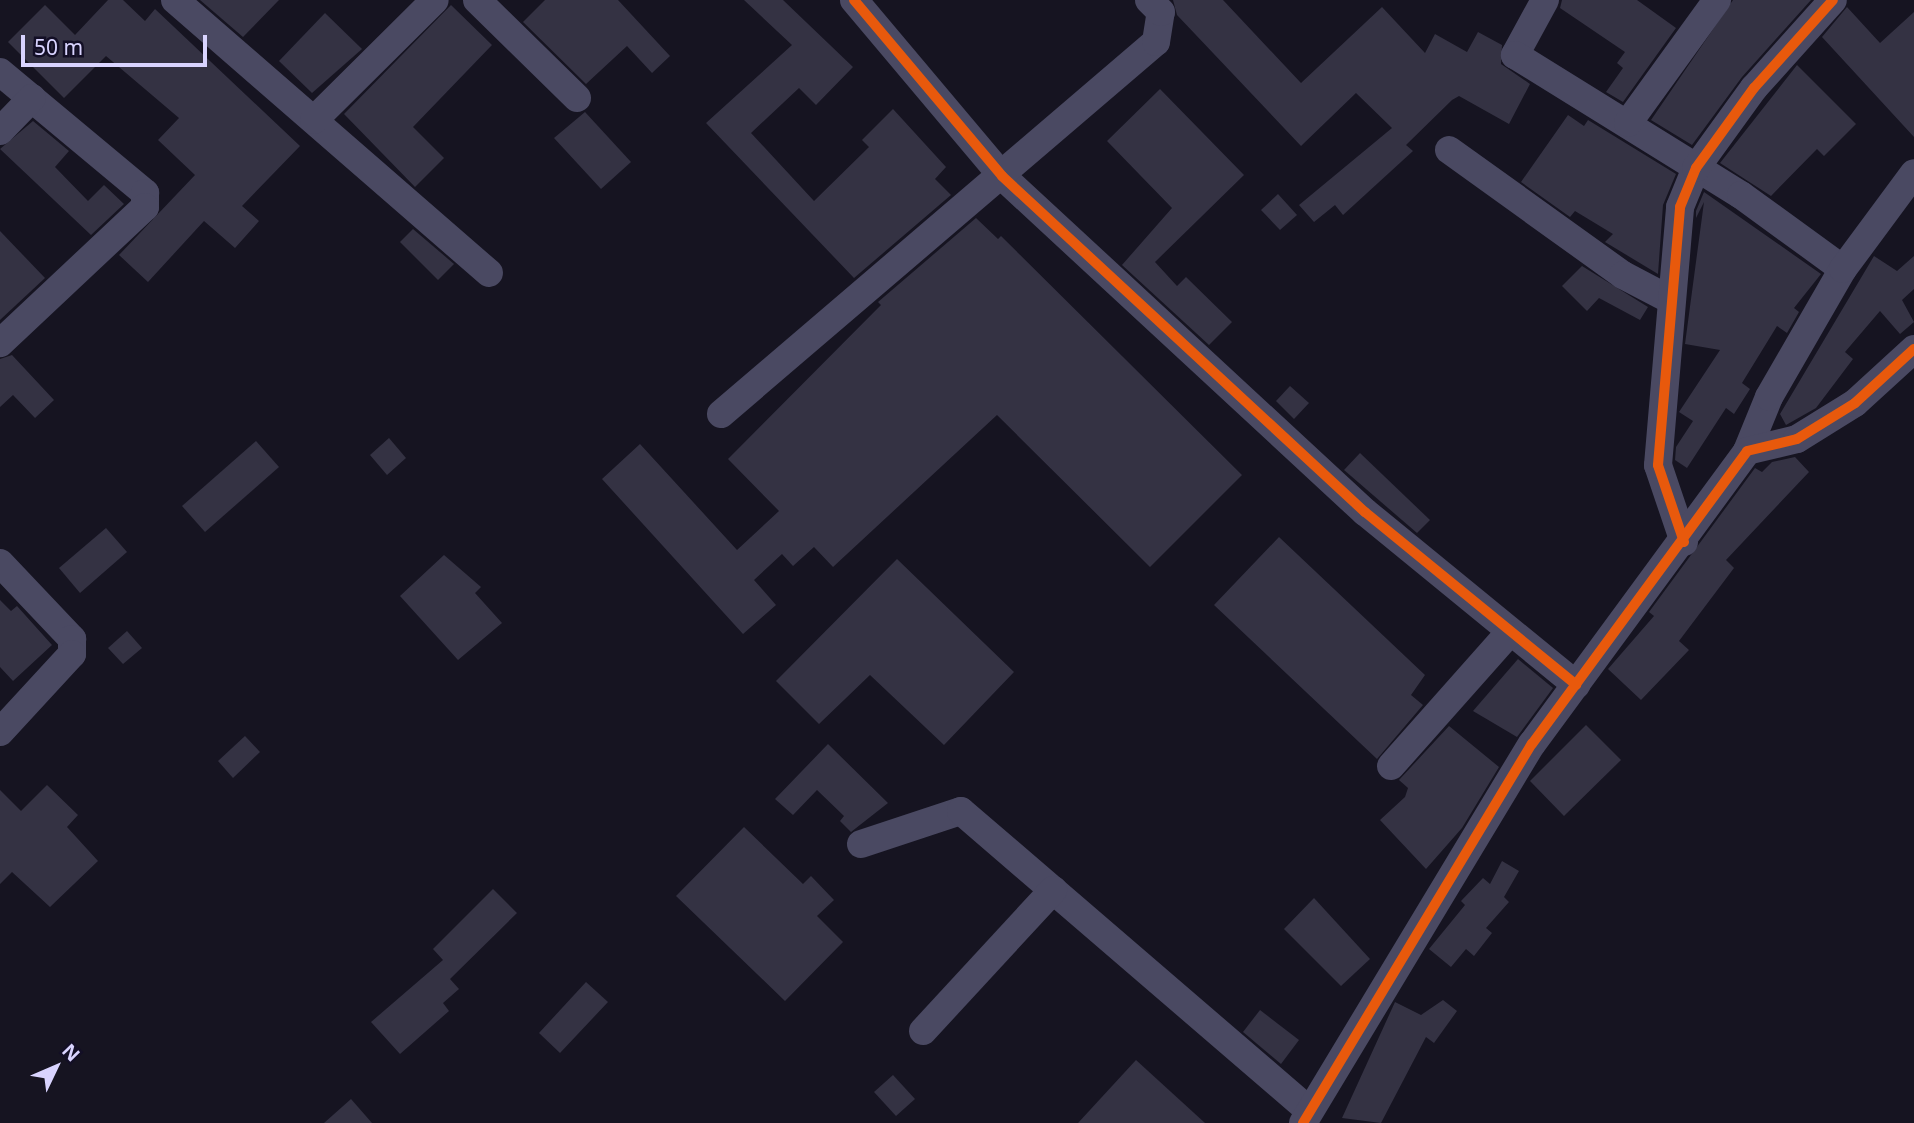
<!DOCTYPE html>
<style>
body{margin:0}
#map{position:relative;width:1914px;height:1123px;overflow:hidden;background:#161421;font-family:"Noto Sans",sans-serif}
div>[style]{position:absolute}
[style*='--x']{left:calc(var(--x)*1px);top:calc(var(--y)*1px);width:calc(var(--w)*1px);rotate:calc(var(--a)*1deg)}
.building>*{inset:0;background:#343243}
.street>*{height:28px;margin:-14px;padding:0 14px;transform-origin:14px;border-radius:14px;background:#4a4962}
.cycleway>*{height:10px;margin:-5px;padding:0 5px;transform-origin:5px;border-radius:5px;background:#e8590c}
span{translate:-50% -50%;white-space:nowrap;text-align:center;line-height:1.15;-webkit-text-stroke:5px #130f26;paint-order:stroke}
.north{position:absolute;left:21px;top:1032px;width:70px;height:70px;-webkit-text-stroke:5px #130f26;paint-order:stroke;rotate:46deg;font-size:19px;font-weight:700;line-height:28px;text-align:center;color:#d9d4ff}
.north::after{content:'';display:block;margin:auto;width:24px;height:32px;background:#d9d4ff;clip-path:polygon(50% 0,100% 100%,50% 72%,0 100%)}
.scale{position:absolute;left:21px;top:35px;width:186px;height:32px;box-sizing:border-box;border:4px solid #d9d4ff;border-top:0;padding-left:9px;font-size:21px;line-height:24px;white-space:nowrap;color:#d9d4ff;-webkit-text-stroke:5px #130f26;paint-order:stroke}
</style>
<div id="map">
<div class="building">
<div style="clip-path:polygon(108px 0,123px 0,145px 21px,155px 9px,300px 146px,242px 206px,259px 221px,235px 248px,204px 221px,148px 282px,119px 255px,195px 175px,158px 140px,179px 118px,106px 56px,64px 98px,8px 42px,45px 5px,75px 35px)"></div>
<div style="clip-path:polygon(200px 0,279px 0,243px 37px)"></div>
<div style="clip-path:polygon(545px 0,618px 0,670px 56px,652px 73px,627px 46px,586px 84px,523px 22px)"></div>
<div style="clip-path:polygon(744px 0,783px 0,853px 67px,816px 105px,799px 88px,751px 133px,814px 201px,869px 147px,862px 140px,893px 109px,946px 167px,935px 179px,951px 195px,854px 278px,706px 123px,792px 45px)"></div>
<div style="clip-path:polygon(1173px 0,1223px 0,1301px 83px,1382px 7px,1425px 53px,1435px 34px,1467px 52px,1478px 32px,1502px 45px,1501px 64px,1530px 84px,1509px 124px,1459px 96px,1452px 100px,1406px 145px,1413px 151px,1343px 215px,1335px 205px,1314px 222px,1299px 205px,1392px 128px,1356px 93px,1301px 146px,1177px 15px)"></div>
<div style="clip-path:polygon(1562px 0,1637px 0,1676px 28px,1623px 102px,1606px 92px,1623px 68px,1617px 63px,1625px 52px,1560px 8px)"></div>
<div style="clip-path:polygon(1733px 0,1811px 0,1742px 77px,1692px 145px,1651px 120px)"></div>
<div style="clip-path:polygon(451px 5px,492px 45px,413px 127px,444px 158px,415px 187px,344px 114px)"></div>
<div style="clip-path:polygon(1847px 7px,1880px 43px,1914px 12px,1914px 137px,1822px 37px)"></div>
<div style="clip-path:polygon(325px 13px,362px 49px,312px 93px,279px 61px)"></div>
<div style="clip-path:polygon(1797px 65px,1856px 124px,1824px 156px,1817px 149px,1771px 196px,1720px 163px)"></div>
<div style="clip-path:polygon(1160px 89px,1244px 175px,1155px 262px,1177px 286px,1186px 277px,1232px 322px,1209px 345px,1122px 265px,1172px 208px,1107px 141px)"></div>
<div style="clip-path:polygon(585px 112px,631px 162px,601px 189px,554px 138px)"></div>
<div style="clip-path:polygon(1568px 115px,1584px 126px,1588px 120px,1676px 174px,1663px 205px,1658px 274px,1605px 242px,1613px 234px,1575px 211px,1570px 217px,1521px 182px)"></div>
<div style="clip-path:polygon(33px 121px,69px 151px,55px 167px,88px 201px,104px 185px,124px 204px,91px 235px,0 149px)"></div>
<div style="clip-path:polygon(1704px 192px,1821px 274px,1794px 308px,1799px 312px,1787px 333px,1777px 326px,1742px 383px,1750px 389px,1734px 414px,1726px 408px,1687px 468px,1675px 460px,1676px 447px,1693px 421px,1679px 412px,1720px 350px,1685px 344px,1704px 202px,1696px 218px,1696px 211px)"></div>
<div style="clip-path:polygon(1278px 194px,1297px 215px,1280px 230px,1261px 210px)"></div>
<div style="clip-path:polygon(976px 218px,998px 239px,1001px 236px,1242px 475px,1150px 567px,997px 415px,833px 567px,814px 547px,793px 566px,782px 554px,754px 580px,776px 605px,743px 634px,602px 479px,640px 444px,737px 550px,779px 511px,728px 459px,881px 305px,878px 302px)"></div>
<div style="clip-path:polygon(413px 229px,454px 264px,438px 280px,400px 242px)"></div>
<div style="clip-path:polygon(0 231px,45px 278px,0 320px)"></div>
<div style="clip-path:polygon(1874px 256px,1897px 271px,1914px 256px,1914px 289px,1902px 300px,1914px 322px,1900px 334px,1880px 311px,1845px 352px,1853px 359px,1816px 408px,1786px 425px,1780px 414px)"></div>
<div style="clip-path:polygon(1582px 266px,1648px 307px,1640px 320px,1599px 298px,1587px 311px,1562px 286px)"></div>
<div style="clip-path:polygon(12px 355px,54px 400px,35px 418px,13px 395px,0 407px,0 359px)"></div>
<div style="clip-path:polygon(1290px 386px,1309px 403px,1294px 419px,1276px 401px)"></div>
<div style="clip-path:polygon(389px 438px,406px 458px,387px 475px,370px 455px)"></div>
<div style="clip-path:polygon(256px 441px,279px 467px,205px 532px,182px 506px)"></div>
<div style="clip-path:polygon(1360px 453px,1430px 520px,1417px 533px,1344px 470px)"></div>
<div style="clip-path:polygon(1795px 457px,1809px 472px,1726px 560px,1734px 568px,1679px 641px,1689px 650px,1641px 700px,1608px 669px,1654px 616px,1649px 612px,1755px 468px,1762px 472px,1772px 462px)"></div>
<div style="clip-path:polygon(106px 528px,127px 552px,80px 593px,59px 568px)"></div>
<div style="clip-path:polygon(1279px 537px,1425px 675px,1411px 695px,1423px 705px,1377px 759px,1214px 605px)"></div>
<div style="clip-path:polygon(444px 555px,481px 587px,475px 593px,502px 623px,458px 660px,400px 596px)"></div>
<div style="clip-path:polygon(897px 559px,1014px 672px,944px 745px,870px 675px,819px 724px,776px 681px)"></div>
<div style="clip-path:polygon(0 600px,11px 611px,17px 606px,52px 645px,13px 681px,0 667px)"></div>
<div style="clip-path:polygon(127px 631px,142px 648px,123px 664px,108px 648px)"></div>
<div style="clip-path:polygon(1518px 659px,1553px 688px,1517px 737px,1473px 711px)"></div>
<div style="clip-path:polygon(1586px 725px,1621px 760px,1564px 816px,1530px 781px)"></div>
<div style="clip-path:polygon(1449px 726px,1499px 767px,1462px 828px,1426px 869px,1380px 820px,1405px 797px,1408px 788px,1399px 780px)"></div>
<div style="clip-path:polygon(245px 736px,260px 752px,233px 778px,218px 761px)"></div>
<div style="clip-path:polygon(828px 744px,888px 803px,851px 832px,840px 821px,844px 816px,817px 790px,793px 815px,775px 799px)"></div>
<div style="clip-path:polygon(47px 785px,78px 815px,67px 827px,98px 861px,50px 907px,12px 872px,0 884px,0 790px,21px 811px)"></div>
<div style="clip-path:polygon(744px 827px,803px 884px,811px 876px,834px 900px,817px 916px,843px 942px,785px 1001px,676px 896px)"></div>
<div style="clip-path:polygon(1502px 861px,1519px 871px,1504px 897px,1509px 902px,1486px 928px,1492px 933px,1474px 956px,1466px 949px,1451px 967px,1429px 949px,1465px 905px,1461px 901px,1483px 878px,1490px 884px)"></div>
<div style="clip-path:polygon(493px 889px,517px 913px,450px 979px,459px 989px,443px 1003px,449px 1011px,400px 1054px,371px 1022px,443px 960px,433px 949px)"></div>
<div style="clip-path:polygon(1314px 898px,1370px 959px,1341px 986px,1284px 929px)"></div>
<div style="clip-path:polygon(586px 982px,608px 1002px,560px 1053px,539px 1033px)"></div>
<div style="clip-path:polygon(1443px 1000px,1457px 1011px,1434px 1043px,1426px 1037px,1381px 1123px,1342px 1118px,1395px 1002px,1421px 1015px)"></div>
<div style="clip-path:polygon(1260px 1010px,1299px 1040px,1281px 1064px,1243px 1032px)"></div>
<div style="clip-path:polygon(1136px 1060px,1205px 1123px,1078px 1123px)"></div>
<div style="clip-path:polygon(893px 1075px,915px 1099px,896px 1116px,874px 1092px)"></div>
<div style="clip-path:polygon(351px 1099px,372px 1123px,324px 1123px)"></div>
</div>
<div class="street">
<div style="--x:175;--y:0;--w:416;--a:41"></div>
<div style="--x:477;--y:0;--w:140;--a:44.4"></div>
<div style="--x:854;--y:0;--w:230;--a:49.9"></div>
<div style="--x:1002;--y:176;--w:495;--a:42.8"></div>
<div style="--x:1365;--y:512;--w:273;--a:39.3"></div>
<div style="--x:1545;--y:0;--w:63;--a:118.6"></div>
<div style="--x:1515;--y:55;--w:266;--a:31.8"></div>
<div style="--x:1741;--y:195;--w:126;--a:36"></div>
<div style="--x:0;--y:72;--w:189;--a:39.8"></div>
<div style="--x:145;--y:193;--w:14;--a:90"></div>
<div style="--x:145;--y:207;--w:199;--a:136.8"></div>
<div style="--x:314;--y:120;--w:170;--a:-44.8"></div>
<div style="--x:1628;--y:123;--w:152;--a:-54.1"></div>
<div style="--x:0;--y:131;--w:46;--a:-45.9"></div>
<div style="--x:1449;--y:150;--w:214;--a:35.7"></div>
<div style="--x:1623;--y:275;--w:52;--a:27.6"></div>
<div style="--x:721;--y:414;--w:572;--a:-40.54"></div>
<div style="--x:1156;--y:42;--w:30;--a:-81"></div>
<div style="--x:1161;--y:12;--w:17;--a:-135"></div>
<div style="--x:1747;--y:451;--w:58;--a:-67.8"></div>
<div style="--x:1769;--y:397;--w:148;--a:-60"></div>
<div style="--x:1843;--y:269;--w:119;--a:-53.5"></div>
<div style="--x:1684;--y:542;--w:81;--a:-108.7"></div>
<div style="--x:1658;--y:465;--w:259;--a:-85.1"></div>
<div style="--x:1680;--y:207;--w:42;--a:-67.7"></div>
<div style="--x:1696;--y:168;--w:99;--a:-54.1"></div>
<div style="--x:1754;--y:88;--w:118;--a:-48.1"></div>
<div style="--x:0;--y:563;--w:105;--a:46.5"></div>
<div style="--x:72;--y:639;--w:15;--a:90"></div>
<div style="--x:72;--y:654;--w:106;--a:132.7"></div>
<div style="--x:1391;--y:766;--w:176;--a:-48.4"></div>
<div style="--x:861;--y:844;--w:105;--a:-18.3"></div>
<div style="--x:961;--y:811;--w:459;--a:40.7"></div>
<div style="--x:923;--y:1031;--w:192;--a:-47.3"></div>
<div style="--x:1303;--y:1123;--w:443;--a:-58.9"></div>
<div style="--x:1532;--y:744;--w:363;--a:-53.7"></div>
<div style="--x:1747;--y:451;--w:51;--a:-13.5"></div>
<div style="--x:1797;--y:439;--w:68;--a:-31.8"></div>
<div style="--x:1855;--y:403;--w:80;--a:-42.5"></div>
</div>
<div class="cycleway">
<div style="--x:854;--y:0;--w:230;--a:49.9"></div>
<div style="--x:1002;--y:176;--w:495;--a:42.8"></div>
<div style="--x:1365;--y:512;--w:273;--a:39.3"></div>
<div style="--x:1684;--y:542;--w:81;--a:-108.7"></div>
<div style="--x:1658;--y:465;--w:259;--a:-85.1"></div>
<div style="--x:1680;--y:207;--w:42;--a:-67.7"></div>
<div style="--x:1696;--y:168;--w:99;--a:-54.1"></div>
<div style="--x:1754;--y:88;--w:118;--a:-48.1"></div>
<div style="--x:1303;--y:1123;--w:443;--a:-58.9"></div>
<div style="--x:1532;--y:744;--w:363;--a:-53.7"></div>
<div style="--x:1747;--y:451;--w:51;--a:-13.5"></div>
<div style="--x:1797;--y:439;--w:68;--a:-31.8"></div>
<div style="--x:1855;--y:403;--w:80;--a:-42.5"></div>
</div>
<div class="north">N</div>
<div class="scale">50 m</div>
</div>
